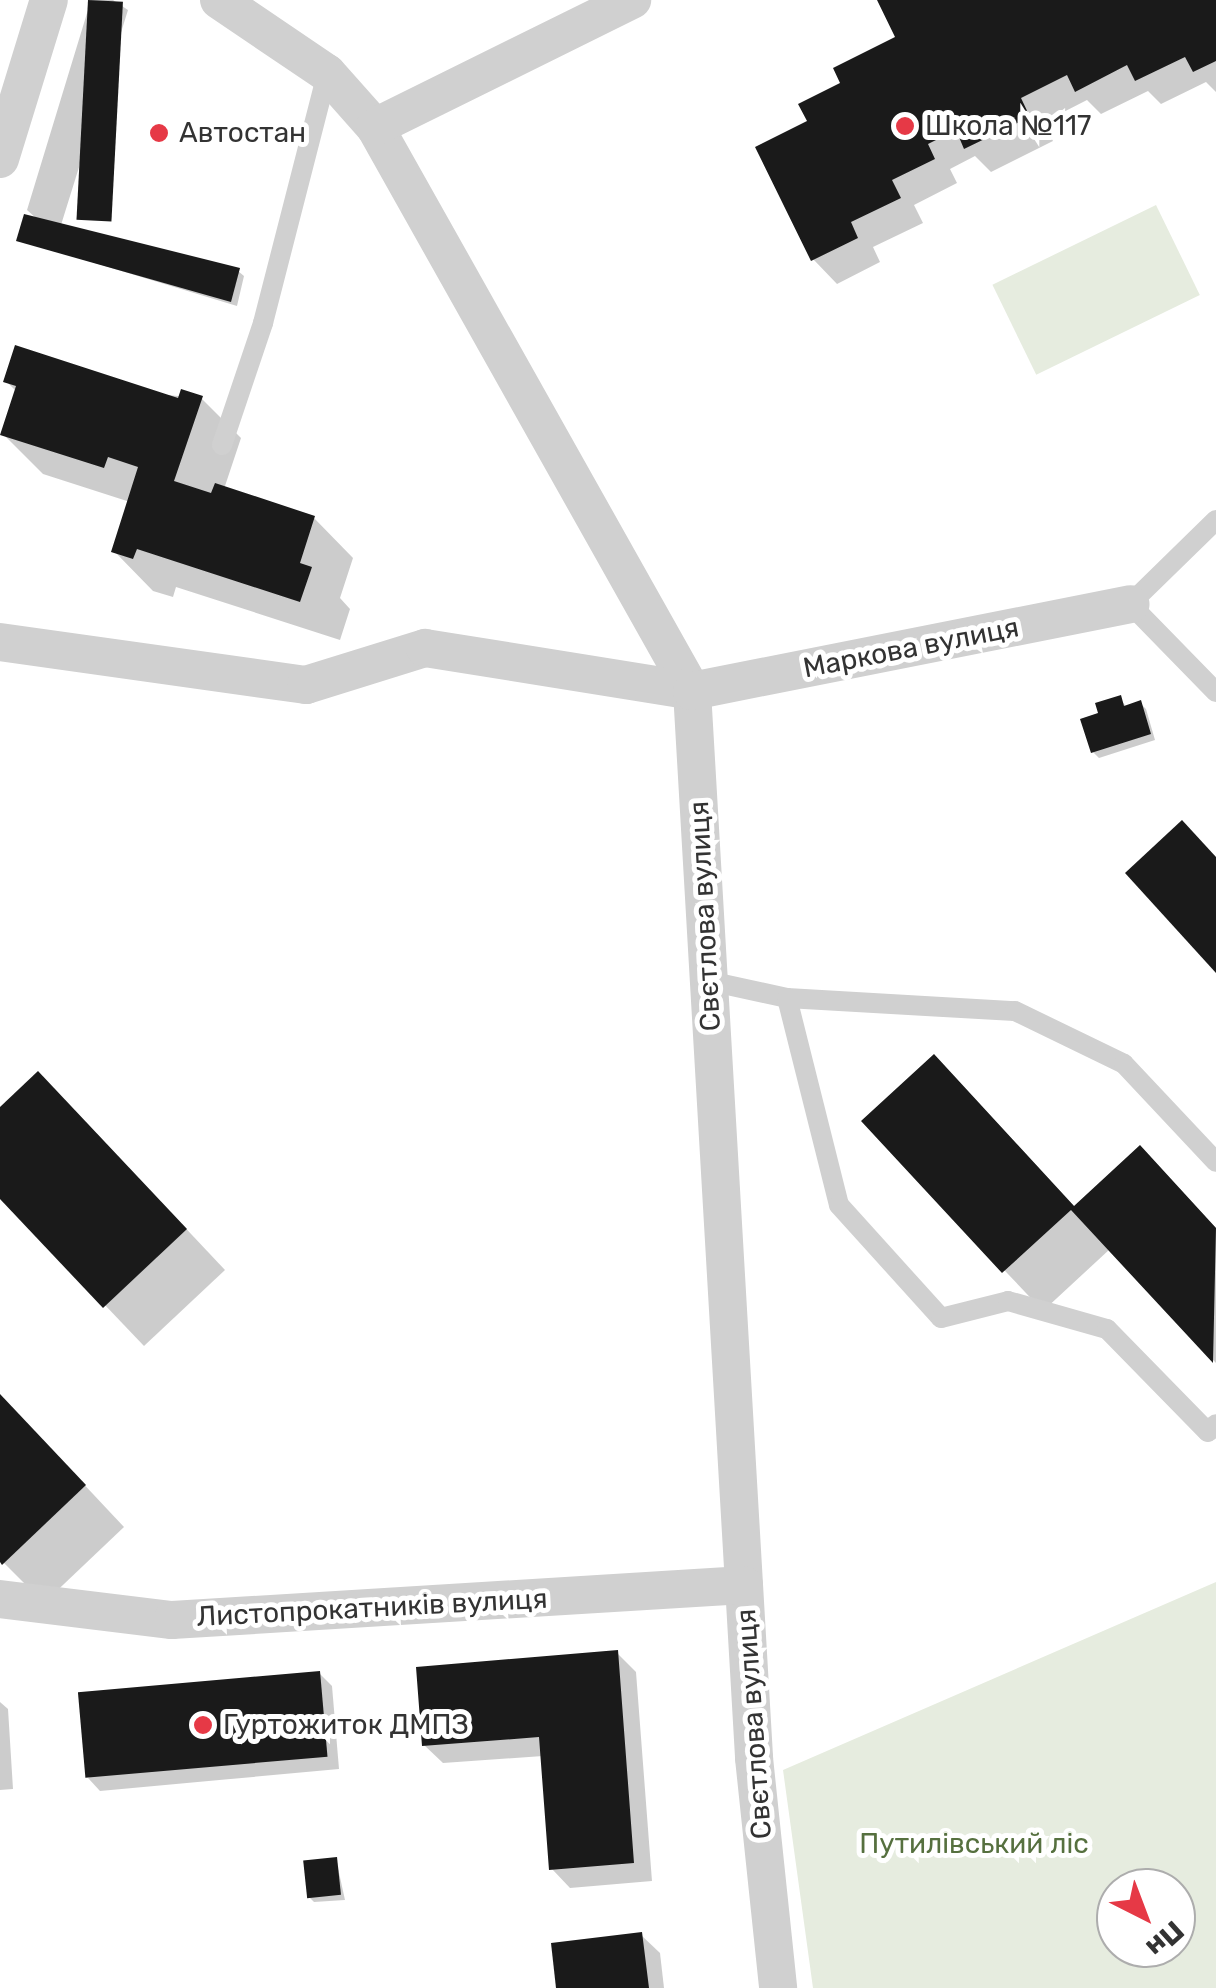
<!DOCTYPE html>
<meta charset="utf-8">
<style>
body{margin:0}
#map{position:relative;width:1216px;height:1988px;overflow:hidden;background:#fff;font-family:Rubik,sans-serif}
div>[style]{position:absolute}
.green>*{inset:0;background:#e6ecdf;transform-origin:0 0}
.shadow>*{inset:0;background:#0003}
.building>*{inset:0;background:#1a1a1a;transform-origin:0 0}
.lane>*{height:20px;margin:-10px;padding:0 10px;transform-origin:10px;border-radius:10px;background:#d0d0d0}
.street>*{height:38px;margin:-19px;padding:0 19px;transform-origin:19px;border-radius:19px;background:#d0d0d0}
.dots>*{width:28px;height:28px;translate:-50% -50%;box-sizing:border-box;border:5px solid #fff;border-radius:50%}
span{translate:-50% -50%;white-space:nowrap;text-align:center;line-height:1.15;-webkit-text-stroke:10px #fff;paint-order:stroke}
.poi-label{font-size:28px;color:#333}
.left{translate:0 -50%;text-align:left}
.street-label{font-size:28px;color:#333}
.park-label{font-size:28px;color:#56703f}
.north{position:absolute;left:1096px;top:1868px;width:100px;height:100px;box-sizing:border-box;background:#fff;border:2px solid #adadad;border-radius:50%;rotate:138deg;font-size:28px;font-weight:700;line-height:40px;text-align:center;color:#333}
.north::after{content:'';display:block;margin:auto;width:35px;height:45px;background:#e63946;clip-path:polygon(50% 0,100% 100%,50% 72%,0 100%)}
</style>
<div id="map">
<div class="green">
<div style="left:1156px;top:205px;width:100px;height:182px;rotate:64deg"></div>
<div style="clip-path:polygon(evenodd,1216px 1582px,1216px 1988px,813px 1988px,783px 1770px,1216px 1582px,1176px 1888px,1176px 1948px,1116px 1948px,1116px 1888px,1176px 1888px)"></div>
</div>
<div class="shadow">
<div style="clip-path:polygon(91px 0,113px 0,128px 10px,61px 225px,238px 271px,244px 276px,237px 306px,19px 240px,37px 219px,27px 210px)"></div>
<div style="clip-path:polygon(880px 0,1216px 0,1216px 92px,1206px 82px,1161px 104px,1148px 91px,1101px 114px,1087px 100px,1044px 122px,1053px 141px,991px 172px,975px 156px,950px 169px,957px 183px,914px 205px,923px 223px,873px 247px,880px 262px,837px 284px,813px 259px,810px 122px,899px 38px)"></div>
<div style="clip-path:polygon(6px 381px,201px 398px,241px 438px,224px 489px,314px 518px,353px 558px,340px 598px,350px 609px,340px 640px,176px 587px,173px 597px,153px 591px,114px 551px,130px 502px,43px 474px,3px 434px,17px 392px)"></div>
<div style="clip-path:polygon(1120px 698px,1127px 708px,1140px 703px,1146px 709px,1155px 740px,1099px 758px,1093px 752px,1101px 715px)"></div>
<div style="clip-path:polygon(973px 1097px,1076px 1208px,1179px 1188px,1216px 1228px,1216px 1363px,1110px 1249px,1043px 1311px,864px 1122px)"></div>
<div style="clip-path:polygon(0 1111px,78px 1114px,225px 1270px,144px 1346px,0 1195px)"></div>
<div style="clip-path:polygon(0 1395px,124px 1527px,44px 1603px,0 1559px)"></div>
<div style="clip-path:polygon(617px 1653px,636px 1672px,652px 1881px,570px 1888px,552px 1869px,543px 1756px,443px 1763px,424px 1745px)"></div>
<div style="clip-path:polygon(319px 1673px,332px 1686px,339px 1769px,100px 1791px,88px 1778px)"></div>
<div style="clip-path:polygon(0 1702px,8px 1709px,13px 1789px,0 1790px)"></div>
<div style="clip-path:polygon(336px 1859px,345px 1900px,314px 1902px,309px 1897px)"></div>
<div style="clip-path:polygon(641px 1935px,660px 1953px,664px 1988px,559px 1988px)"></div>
</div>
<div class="building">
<div style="left:88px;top:0;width:35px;height:220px;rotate:3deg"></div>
<div style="clip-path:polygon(877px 0,1216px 0,1216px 61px,1193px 72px,1185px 57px,1135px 81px,1127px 65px,1075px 92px,1067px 75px,1021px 98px,1030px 117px,964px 149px,956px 130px,928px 144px,935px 159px,892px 180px,901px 198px,851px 222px,858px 238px,811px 261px,755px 147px,807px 121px,798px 104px,840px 83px,833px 68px,895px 37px)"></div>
<div style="clip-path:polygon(24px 214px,240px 268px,231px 302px,16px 241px)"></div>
<div style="clip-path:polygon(15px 345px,178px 398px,181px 389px,203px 396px,174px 481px,211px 493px,215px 483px,315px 516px,300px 563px,312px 567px,300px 602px,137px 549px,133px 559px,111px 552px,138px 467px,108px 457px,104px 468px,0 435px,16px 386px,3px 382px)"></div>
<div style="clip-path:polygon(1121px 695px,1124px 706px,1141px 700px,1151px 734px,1091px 753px,1080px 719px,1098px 713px,1095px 703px)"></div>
<div style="clip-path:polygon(1182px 820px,1216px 857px,1216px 973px,1125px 873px)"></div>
<div style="clip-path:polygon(934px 1054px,1074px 1206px,1140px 1145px,1216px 1228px,1213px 1363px,1071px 1210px,1002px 1273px,861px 1121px)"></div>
<div style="clip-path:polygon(38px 1071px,187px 1229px,103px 1308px,0 1199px,0 1107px)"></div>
<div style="clip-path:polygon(0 1394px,86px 1485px,2px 1565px,0 1562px)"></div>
<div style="clip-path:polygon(618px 1650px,634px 1863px,549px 1870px,539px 1737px,422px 1746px,416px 1667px)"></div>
<div style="left:320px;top:1671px;width:86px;height:243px;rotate:85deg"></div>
<div style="left:337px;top:1857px;width:38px;height:34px;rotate:84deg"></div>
<div style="clip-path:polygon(642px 1932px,649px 1988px,556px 1988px,551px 1943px)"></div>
</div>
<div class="lane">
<div style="left:222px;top:445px;width:129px;rotate:-71.4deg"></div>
<div style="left:263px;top:323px;width:258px;rotate:-75.6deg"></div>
<div style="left:1216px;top:520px;width:120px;rotate:135.7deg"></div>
<div style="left:1130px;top:604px;width:123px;rotate:45.7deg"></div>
<div style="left:709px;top:981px;width:80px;rotate:12.3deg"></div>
<div style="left:787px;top:998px;width:228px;rotate:3.3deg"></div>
<div style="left:1015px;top:1011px;width:121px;rotate:25.9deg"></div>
<div style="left:1124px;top:1064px;width:134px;rotate:46.8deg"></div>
<div style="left:787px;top:998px;width:213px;rotate:75.9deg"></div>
<div style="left:839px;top:1205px;width:152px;rotate:47.9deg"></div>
<div style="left:941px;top:1318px;width:69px;rotate:-14.2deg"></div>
<div style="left:1008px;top:1301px;width:103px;rotate:15.8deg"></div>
<div style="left:1107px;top:1329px;width:144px;rotate:45.6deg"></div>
<div style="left:1208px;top:1432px;width:11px;rotate:-45deg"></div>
</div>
<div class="street">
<div style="left:219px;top:0;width:130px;rotate:34.1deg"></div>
<div style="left:327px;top:73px;width:72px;rotate:48.4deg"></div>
<div style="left:375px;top:127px;width:647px;rotate:60.66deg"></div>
<div style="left:692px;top:691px;width:1069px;rotate:86.67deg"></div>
<div style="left:754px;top:1758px;width:231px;rotate:84deg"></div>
<div style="left:375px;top:127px;width:287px;rotate:-26.3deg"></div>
<div style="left:0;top:159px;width:166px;rotate:-72.9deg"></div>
<div style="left:0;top:642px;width:309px;rotate:8deg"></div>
<div style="left:306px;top:685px;width:125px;rotate:-17.3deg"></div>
<div style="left:425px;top:648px;width:270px;rotate:9.1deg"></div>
<div style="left:692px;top:691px;width:447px;rotate:-11.2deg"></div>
<div style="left:0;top:1599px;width:173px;rotate:7deg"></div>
<div style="left:172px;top:1620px;width:573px;rotate:-3.5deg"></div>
</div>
<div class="dots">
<div style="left:905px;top:126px;background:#e63946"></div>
<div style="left:159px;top:133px;background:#e63946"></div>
<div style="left:203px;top:1725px;background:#e63946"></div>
</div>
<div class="poi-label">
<span class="left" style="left:925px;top:126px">Школа №117</span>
<span class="left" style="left:179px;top:133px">Автостан</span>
<span class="left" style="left:223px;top:1725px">Гуртожиток ДМПЗ</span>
</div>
<div class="street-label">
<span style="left:911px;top:648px;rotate:-11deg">Маркова вулиця</span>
<span style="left:705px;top:916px;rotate:-93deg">Свєтлова вулиця</span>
<span style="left:372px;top:1608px;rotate:-3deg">Листопрокатників вулиця</span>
<span style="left:754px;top:1724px;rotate:-94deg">Свєтлова вулиця</span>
</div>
<div class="park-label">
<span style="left:974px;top:1844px">Путилівський ліс</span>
</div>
<div class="north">Пн</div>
</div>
